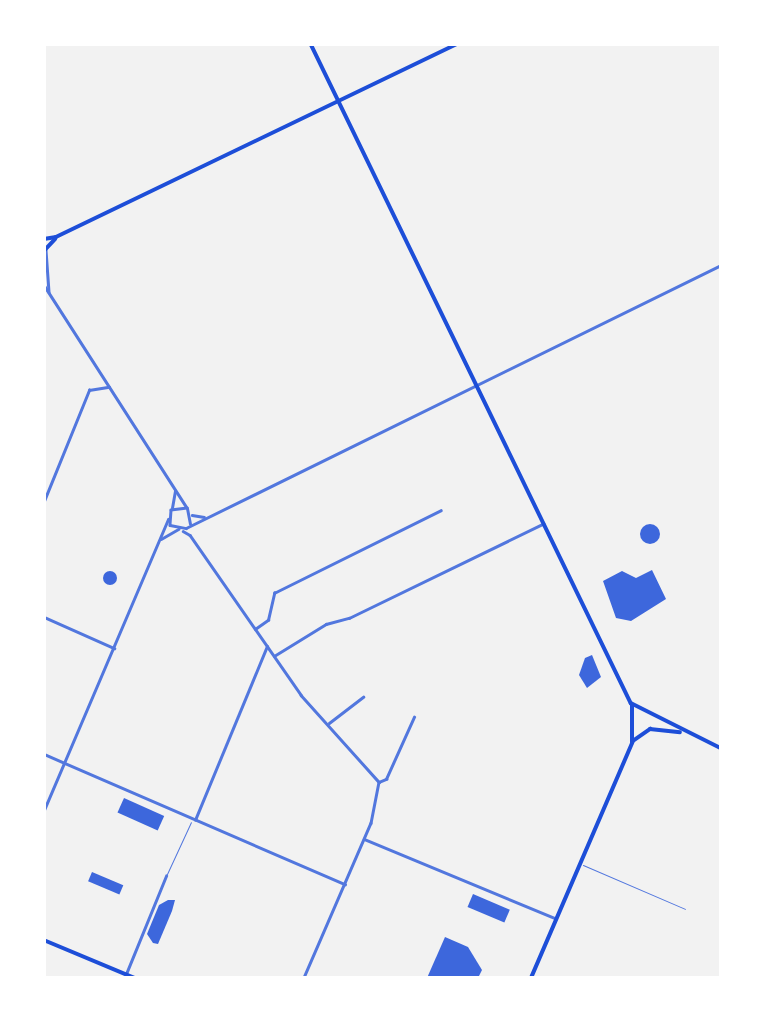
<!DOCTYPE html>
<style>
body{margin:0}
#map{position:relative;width:765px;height:1022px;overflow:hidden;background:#f2f2f2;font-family:"Golos Text",sans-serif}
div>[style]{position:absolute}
.building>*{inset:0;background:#3d67dc;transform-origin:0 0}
.round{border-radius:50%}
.service>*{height:1px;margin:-0.5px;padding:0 0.5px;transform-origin:0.5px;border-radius:0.5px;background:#5277de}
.minor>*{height:2.5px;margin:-1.25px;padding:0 1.25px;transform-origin:1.25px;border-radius:1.25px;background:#5277de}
.tertiary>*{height:2.5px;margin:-1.25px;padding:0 1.25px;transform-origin:1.25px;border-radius:1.25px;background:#5277de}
.secondary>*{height:3.5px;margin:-1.75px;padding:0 1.75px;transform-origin:1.75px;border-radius:1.75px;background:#1d4ed8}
.primary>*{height:3.5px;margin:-1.75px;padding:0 1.75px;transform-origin:1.75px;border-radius:1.75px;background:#1d4ed8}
span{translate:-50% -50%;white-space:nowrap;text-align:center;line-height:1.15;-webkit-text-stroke:5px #fff;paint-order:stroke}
.frame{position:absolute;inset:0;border:46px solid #fff;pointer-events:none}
</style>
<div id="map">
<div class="building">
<div class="round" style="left:640px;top:524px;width:20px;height:20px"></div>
<div style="clip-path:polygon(652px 570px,666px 599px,631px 621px,616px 618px,603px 581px,622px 571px,636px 578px)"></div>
<div class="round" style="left:103px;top:571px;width:14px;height:14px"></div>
<div style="clip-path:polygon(592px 655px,601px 677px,587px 688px,579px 675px,585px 658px)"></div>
<div style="left:124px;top:798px;width:44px;height:16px;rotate:24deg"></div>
<div style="left:92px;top:872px;width:34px;height:10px;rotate:23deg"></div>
<div style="left:473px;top:894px;width:40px;height:14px;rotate:23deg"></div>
<div style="clip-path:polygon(168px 900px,175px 900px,172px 911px,158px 944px,153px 943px,147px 934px,159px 905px)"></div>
<div style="clip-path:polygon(445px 937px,468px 947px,482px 970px,478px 978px,427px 978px)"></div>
</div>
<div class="service">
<div style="left:583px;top:865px;width:111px;rotate:23.3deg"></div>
<div style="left:167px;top:874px;width:57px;rotate:-65.2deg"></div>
</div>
<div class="minor">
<div style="left:44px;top:501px;width:120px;rotate:-67.9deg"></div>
<div style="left:89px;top:390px;width:20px;rotate:-9deg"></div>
<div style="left:161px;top:539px;width:20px;rotate:-30deg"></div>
<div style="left:44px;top:617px;width:77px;rotate:23.9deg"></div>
<div style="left:255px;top:629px;width:16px;rotate:-35deg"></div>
<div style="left:268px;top:620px;width:28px;rotate:-77deg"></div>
<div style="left:274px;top:593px;width:186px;rotate:-26.4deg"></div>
<div style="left:274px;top:656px;width:61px;rotate:-31.6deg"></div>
<div style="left:326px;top:624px;width:24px;rotate:-15deg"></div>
<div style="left:349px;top:618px;width:216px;rotate:-25.9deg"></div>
<div style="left:329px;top:723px;width:43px;rotate:-37.4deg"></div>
<div style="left:44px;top:754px;width:328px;rotate:23.4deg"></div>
<div style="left:379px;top:782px;width:8px;rotate:-23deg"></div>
<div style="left:386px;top:779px;width:68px;rotate:-65.7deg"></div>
<div style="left:44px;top:810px;width:316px;rotate:-66.9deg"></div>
<div style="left:195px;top:820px;width:188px;rotate:-67.5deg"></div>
<div style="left:364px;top:839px;width:207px;rotate:22.5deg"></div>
<div style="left:126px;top:974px;width:106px;rotate:-67.8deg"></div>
</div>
<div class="tertiary">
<div style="left:46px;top:250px;width:42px;rotate:85.9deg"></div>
<div style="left:44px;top:285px;width:263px;rotate:57.3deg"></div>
<div style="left:172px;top:508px;width:17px;rotate:-80deg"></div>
<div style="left:192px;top:515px;width:12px;rotate:9deg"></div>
<div style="left:190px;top:524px;width:16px;rotate:-101deg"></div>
<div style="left:187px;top:508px;width:16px;rotate:173deg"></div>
<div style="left:171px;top:510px;width:15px;rotate:94deg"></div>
<div style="left:170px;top:525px;width:16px;rotate:11deg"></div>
<div style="left:186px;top:528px;width:596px;rotate:-26.18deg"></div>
<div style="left:183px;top:531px;width:8px;rotate:30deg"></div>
<div style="left:190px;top:535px;width:195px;rotate:55.2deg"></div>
<div style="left:301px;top:695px;width:117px;rotate:48.1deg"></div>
<div style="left:379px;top:782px;width:42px;rotate:101deg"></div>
<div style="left:371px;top:823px;width:169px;rotate:113.4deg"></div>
</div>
<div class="secondary">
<div style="left:311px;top:44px;width:733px;rotate:64.1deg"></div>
<div style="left:631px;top:703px;width:101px;rotate:26.6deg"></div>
<div style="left:633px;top:741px;width:21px;rotate:-35deg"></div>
<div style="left:650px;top:729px;width:30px;rotate:6deg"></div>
<div style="left:44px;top:940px;width:99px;rotate:22.7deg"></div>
<div style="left:531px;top:978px;width:256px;rotate:-66.7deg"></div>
<div style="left:632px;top:743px;width:38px;rotate:-90deg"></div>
</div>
<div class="primary">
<div style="left:44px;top:239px;width:12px;rotate:-9deg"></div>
<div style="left:56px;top:237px;width:445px;rotate:-25.7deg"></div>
<div style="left:44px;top:251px;width:16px;rotate:-47deg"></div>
</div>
<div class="frame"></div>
</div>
